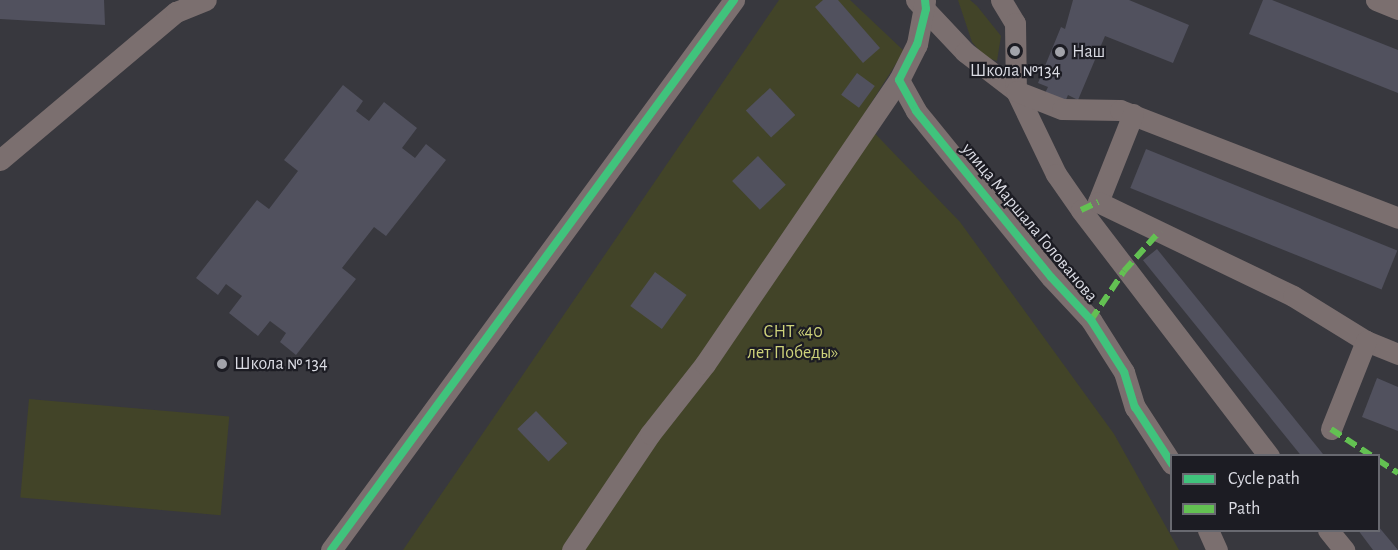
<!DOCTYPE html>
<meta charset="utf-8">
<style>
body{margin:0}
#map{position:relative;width:1398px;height:550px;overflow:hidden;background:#38383e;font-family:"Alegreya Sans",sans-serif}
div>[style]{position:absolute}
.green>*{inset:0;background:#424428;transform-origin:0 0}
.building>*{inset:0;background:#51515e;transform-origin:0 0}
.minor>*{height:21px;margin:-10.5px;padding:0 10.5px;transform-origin:10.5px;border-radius:10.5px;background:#7b6f6f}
.quiet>*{height:6px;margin-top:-3px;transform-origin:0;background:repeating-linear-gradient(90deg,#63c152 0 12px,transparent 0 18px)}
.cycleway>*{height:8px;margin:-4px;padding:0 4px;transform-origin:4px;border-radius:4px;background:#40c37c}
.dots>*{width:16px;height:16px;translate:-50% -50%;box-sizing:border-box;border:3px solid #1c1c23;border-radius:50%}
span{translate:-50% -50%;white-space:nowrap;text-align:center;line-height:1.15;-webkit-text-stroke:4.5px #1c1c23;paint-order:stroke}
.poi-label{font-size:18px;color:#dbdce4}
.left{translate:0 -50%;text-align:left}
.street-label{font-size:18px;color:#dbdce4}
.park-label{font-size:18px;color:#ced27a}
.legend{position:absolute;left:1170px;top:454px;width:210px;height:78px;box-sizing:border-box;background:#1c1c23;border:2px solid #686970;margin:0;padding:8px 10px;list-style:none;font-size:18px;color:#dbdce4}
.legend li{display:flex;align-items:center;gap:12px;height:30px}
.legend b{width:30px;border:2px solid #686970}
</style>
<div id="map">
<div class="green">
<div style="clip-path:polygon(779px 0,850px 0,904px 51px,861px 119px,960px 222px,1114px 434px,1179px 550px,403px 550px)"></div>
<div style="clip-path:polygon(958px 0,970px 0,977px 6px,1001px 36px,997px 61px,985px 57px,972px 42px)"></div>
<div style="left:29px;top:399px;width:201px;height:99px;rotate:5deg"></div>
</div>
<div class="building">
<div style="clip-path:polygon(0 0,104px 0,105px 25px,0 19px)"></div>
<div style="clip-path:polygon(823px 0,838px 0,880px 48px,863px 63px,815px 7px)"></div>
<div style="clip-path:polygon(1073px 0,1129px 0,1189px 25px,1173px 63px,1105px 36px,1078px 100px,1068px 95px,1065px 102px,1045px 93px,1048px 87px,1038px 83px,1061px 27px,1065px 29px)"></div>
<div style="clip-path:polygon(1263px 0,1272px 0,1398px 50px,1398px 93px,1249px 34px)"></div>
<div style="left:857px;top:73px;width:22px;height:27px;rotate:36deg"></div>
<div style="clip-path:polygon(343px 85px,363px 101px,356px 111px,369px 121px,384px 102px,417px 128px,402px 148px,415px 158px,426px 144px,446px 160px,386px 236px,374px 227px,342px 268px,356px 279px,296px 355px,280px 342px,286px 333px,270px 321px,258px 336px,229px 313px,242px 296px,226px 284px,218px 295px,196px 278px,257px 200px,269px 209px,298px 171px,284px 160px)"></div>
<div style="left:770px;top:88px;width:37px;height:33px;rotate:47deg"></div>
<div style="left:1146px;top:149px;width:271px;height:42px;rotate:22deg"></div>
<div style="left:758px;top:156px;width:40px;height:36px;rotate:46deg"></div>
<div style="left:1157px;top:249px;width:265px;height:18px;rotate:51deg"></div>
<div style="left:655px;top:272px;width:39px;height:42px;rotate:36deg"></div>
<div style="clip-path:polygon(1377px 378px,1398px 387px,1398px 431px,1362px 417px)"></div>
<div style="left:536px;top:411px;width:45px;height:26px;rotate:46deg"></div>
<div style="clip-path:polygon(1378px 526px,1398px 550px,1373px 550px,1358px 530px,1378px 530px)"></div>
</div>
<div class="minor">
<div style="left:916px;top:0;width:71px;rotate:46.7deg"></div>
<div style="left:965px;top:52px;width:64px;rotate:37.4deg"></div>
<div style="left:1016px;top:91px;width:92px;rotate:64.3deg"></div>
<div style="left:1056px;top:174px;width:44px;rotate:55.2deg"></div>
<div style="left:1081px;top:210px;width:310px;rotate:52.6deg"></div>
<div style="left:1001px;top:0;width:27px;rotate:59deg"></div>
<div style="left:1015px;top:23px;width:68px;rotate:89.2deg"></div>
<div style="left:1016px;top:91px;width:49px;rotate:21.4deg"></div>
<div style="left:1062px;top:109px;width:58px;rotate:1deg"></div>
<div style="left:1120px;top:110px;width:298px;rotate:21.2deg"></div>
<div style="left:1376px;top:0;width:24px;rotate:22deg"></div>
<div style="left:925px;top:1px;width:44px;rotate:100.5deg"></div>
<div style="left:917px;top:44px;width:40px;rotate:116.6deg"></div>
<div style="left:899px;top:80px;width:35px;rotate:61deg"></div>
<div style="left:916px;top:111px;width:214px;rotate:50.9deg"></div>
<div style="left:1051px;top:277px;width:59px;rotate:47.1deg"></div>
<div style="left:1091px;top:320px;width:62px;rotate:57.6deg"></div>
<div style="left:1124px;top:372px;width:37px;rotate:73deg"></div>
<div style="left:1135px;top:407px;width:68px;rotate:57deg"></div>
<div style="left:1133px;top:114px;width:95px;rotate:111.7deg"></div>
<div style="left:1098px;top:202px;width:216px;rotate:25.7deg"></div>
<div style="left:1293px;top:296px;width:86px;rotate:31.7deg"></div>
<div style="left:1366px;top:341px;width:35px;rotate:22deg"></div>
<div style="left:0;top:160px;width:230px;rotate:-40.1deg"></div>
<div style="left:176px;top:12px;width:32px;rotate:-22deg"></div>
<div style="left:1331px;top:429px;width:95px;rotate:-68.3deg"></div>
<div style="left:1208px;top:530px;width:22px;rotate:66deg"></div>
<div style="left:1328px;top:530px;width:26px;rotate:51deg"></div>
<div style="left:331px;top:550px;width:682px;rotate:-53.77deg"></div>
<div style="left:572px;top:550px;width:140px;rotate:-56.1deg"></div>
<div style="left:650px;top:434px;width:89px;rotate:-51.8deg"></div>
<div style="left:705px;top:364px;width:344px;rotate:-55.7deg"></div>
</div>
<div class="quiet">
<div style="left:1081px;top:210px;width:19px;rotate:-25deg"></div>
<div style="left:1091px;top:320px;width:59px;rotate:-56deg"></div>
<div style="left:1124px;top:271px;width:54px;rotate:-48deg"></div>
<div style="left:1331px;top:429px;width:49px;rotate:33.4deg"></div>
<div style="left:1378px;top:460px;width:24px;rotate:33deg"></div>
</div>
<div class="cycleway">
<div style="left:925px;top:0;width:9px;rotate:84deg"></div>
<div style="left:926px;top:9px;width:36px;rotate:104deg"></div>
<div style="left:917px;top:44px;width:40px;rotate:116.6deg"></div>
<div style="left:899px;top:80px;width:35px;rotate:61deg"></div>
<div style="left:916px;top:111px;width:214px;rotate:50.9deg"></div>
<div style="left:1051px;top:277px;width:59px;rotate:47.1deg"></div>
<div style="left:1091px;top:320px;width:62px;rotate:57.6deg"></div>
<div style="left:1124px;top:372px;width:37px;rotate:73deg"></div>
<div style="left:1135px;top:407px;width:68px;rotate:57deg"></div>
<div style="left:331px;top:550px;width:682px;rotate:-53.77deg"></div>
</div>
<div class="dots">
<div style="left:1015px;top:51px;background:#a2a3aa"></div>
<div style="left:1060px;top:52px;background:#a2a3aa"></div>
<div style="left:222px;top:364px;background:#a2a3aa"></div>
</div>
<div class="poi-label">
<span class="left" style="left:1072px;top:52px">Наш</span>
<span style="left:1015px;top:71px">Школа №134</span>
<span class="left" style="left:234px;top:364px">Школа № 134</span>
</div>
<div class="street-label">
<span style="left:1029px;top:223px;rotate:50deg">улица Маршала Голованова</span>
</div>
<div class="park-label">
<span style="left:793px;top:343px">СНТ «40<br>лет Победы»</span>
</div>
<ul class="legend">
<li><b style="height:8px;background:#40c37c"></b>Cycle path</li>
<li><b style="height:8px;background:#63c152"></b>Path</li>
</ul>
</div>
